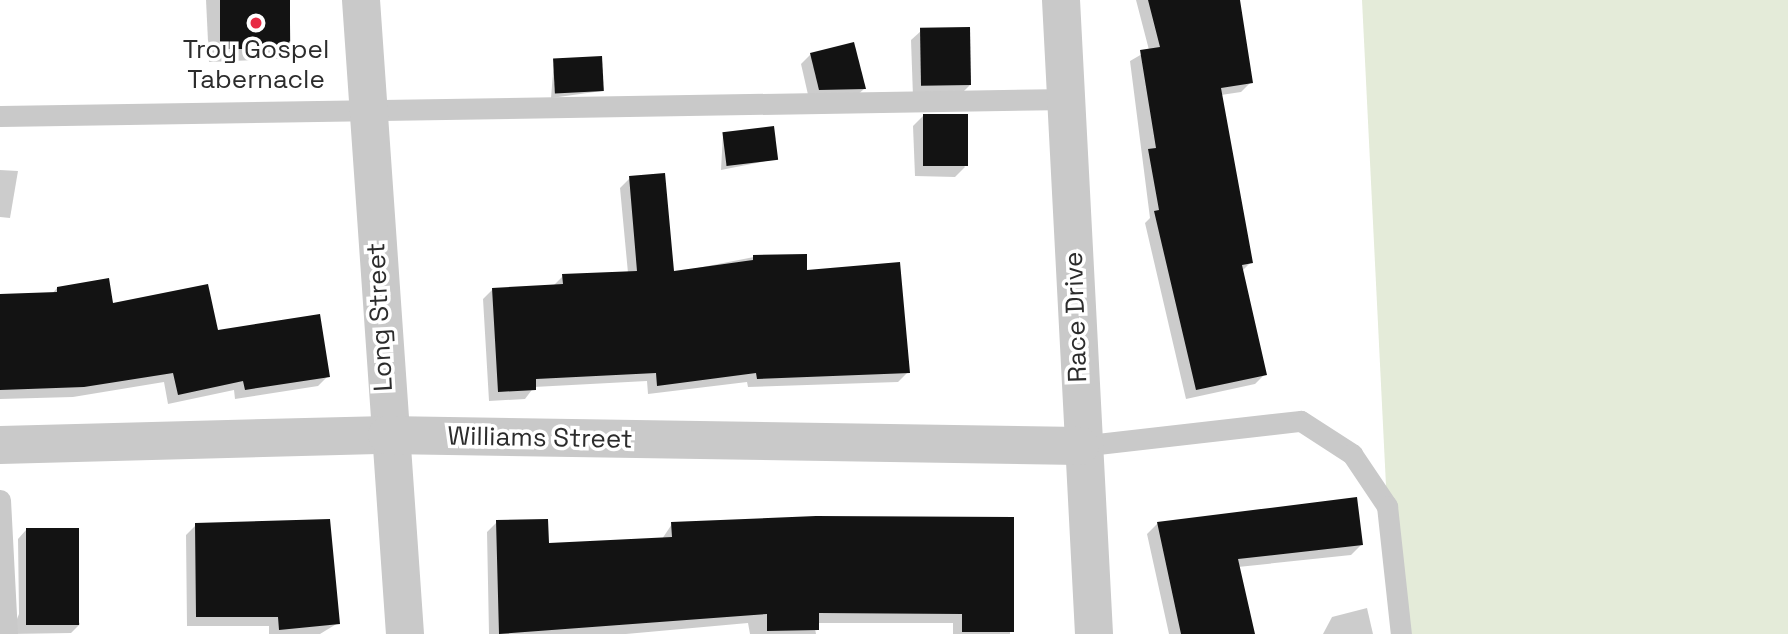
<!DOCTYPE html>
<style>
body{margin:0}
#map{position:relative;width:1788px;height:634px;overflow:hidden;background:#fff;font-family:"Space Grotesk",sans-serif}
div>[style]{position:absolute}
.green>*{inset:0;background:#e4ebd9}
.shadow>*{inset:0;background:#0003}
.building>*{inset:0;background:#131313;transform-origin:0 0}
.service>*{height:21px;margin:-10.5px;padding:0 10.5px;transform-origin:10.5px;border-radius:10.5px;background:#c9c9c9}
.minor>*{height:38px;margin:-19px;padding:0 19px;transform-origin:19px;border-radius:19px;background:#c9c9c9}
.dots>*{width:19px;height:19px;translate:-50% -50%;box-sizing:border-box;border:4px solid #fff;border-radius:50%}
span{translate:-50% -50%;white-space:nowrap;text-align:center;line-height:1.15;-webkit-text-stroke:7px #fff;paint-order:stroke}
.poi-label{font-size:26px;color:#2c2c2c}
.street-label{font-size:26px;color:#2c2c2c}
</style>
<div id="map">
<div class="green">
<div style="clip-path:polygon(1362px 0,1788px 0,1788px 634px,1401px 634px,1387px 506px)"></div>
</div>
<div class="shadow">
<div style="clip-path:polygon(206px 0,289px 0,291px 46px,277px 59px,209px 62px)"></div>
<div style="clip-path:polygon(1136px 0,1238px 0,1251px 82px,1241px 92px,1221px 95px,1251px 262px,1242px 271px,1265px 374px,1255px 384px,1186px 399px,1145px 223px,1150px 218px,1130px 61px,1149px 50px)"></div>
<div style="clip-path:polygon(921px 31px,970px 85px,960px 95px,913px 97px,911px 40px)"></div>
<div style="clip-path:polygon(811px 54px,864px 89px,854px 98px,809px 99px,801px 64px)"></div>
<div style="clip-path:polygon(554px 60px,602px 91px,551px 98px)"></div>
<div style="clip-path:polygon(923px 116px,965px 167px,955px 177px,915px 176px,913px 126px)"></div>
<div style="clip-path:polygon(723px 133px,776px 159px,721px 170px)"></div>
<div style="clip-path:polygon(0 170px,18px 171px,10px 218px,0 217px)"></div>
<div style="clip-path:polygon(630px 178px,672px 273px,754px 257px,805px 272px,908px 372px,898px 382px,748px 387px,747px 382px,648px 394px,647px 381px,534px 387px,525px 399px,489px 401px,483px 299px,493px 289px,553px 286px,563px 276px,628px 273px,620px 188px)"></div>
<div style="clip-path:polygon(57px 288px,216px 332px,328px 376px,318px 386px,235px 399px,234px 390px,168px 404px,164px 382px,73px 397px,0 399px,0 296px,52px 294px)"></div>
<div style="clip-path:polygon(1012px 519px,1010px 634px,953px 634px,953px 623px,814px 623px,816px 634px,750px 634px,748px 623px,626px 634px,489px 634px,487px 532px,497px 522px,547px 545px,662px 539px,672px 524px)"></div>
<div style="clip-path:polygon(1158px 523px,1362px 544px,1351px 555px,1238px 567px,1253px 634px,1169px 634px,1147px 534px)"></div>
<div style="clip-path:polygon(196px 525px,338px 623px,320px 634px,269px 634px,269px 626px,187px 626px,186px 535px)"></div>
<div style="clip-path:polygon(26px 530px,80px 624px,71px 633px,11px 634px,19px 614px,18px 539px)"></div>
<div style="clip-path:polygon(1367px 608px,1373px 634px,1323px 634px,1332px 617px)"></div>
</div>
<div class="building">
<div style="left:220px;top:0;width:70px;height:49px"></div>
<div style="clip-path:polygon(1148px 0,1240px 0,1253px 83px,1221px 88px,1253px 263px,1242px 265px,1267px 375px,1196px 390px,1154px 211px,1159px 210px,1148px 149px,1156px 148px,1140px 50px,1160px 47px)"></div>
<div style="left:970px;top:27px;width:58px;height:50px;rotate:89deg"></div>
<div style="clip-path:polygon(854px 42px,866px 89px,819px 90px,810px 53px)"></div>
<div style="left:602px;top:56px;width:35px;height:49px;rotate:87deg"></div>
<div style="left:923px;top:114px;width:45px;height:52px"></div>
<div style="left:774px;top:126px;width:34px;height:52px;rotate:83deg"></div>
<div style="clip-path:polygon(665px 173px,674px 271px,753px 260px,753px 255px,807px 254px,807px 270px,900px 262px,910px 373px,757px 379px,756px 373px,657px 386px,656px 373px,536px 379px,536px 390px,498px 392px,492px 288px,563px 284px,562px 274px,637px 271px,629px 176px)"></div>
<div style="clip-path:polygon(109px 278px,113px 303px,208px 284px,218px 330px,320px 314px,330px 377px,245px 390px,243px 381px,178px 395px,173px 373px,84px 387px,0 390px,0 294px,57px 292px,57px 287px)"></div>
<div style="clip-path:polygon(1357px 497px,1363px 545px,1238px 559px,1255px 634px,1181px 634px,1157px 522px)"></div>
<div style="clip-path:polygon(816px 516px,1014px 517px,1014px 632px,962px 632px,962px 614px,819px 613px,819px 630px,767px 631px,767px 614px,499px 634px,496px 520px,548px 519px,549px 543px,672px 537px,671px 522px)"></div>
<div style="clip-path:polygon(330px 519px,340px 624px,279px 630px,278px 617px,196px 617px,195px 523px)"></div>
<div style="left:26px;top:528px;width:53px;height:97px"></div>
</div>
<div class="service">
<div style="left:0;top:116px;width:1070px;rotate:-0.91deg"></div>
<div style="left:1080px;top:446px;width:222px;rotate:-6.5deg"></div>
<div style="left:1301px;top:421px;width:61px;rotate:32.9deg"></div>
<div style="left:1352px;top:454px;width:63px;rotate:56.1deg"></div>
<div style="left:1387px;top:506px;width:129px;rotate:83.8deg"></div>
<div style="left:0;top:500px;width:134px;rotate:87deg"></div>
</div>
<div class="minor">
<div style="left:361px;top:0;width:636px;rotate:86.03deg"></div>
<div style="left:1061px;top:0;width:635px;rotate:87.02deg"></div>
<div style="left:0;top:445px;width:387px;rotate:-1.5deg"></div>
<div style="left:387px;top:435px;width:693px;rotate:0.91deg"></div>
</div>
<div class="dots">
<div style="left:256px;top:23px;background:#e72b44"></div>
</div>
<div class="poi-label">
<span style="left:256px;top:65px">Troy Gospel<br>Tabernacle</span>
</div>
<div class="street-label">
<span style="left:380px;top:317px;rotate:-93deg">Long Street</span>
<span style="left:1076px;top:317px;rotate:-92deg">Race Drive</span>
<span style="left:540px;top:438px;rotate:1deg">Williams Street</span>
</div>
</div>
